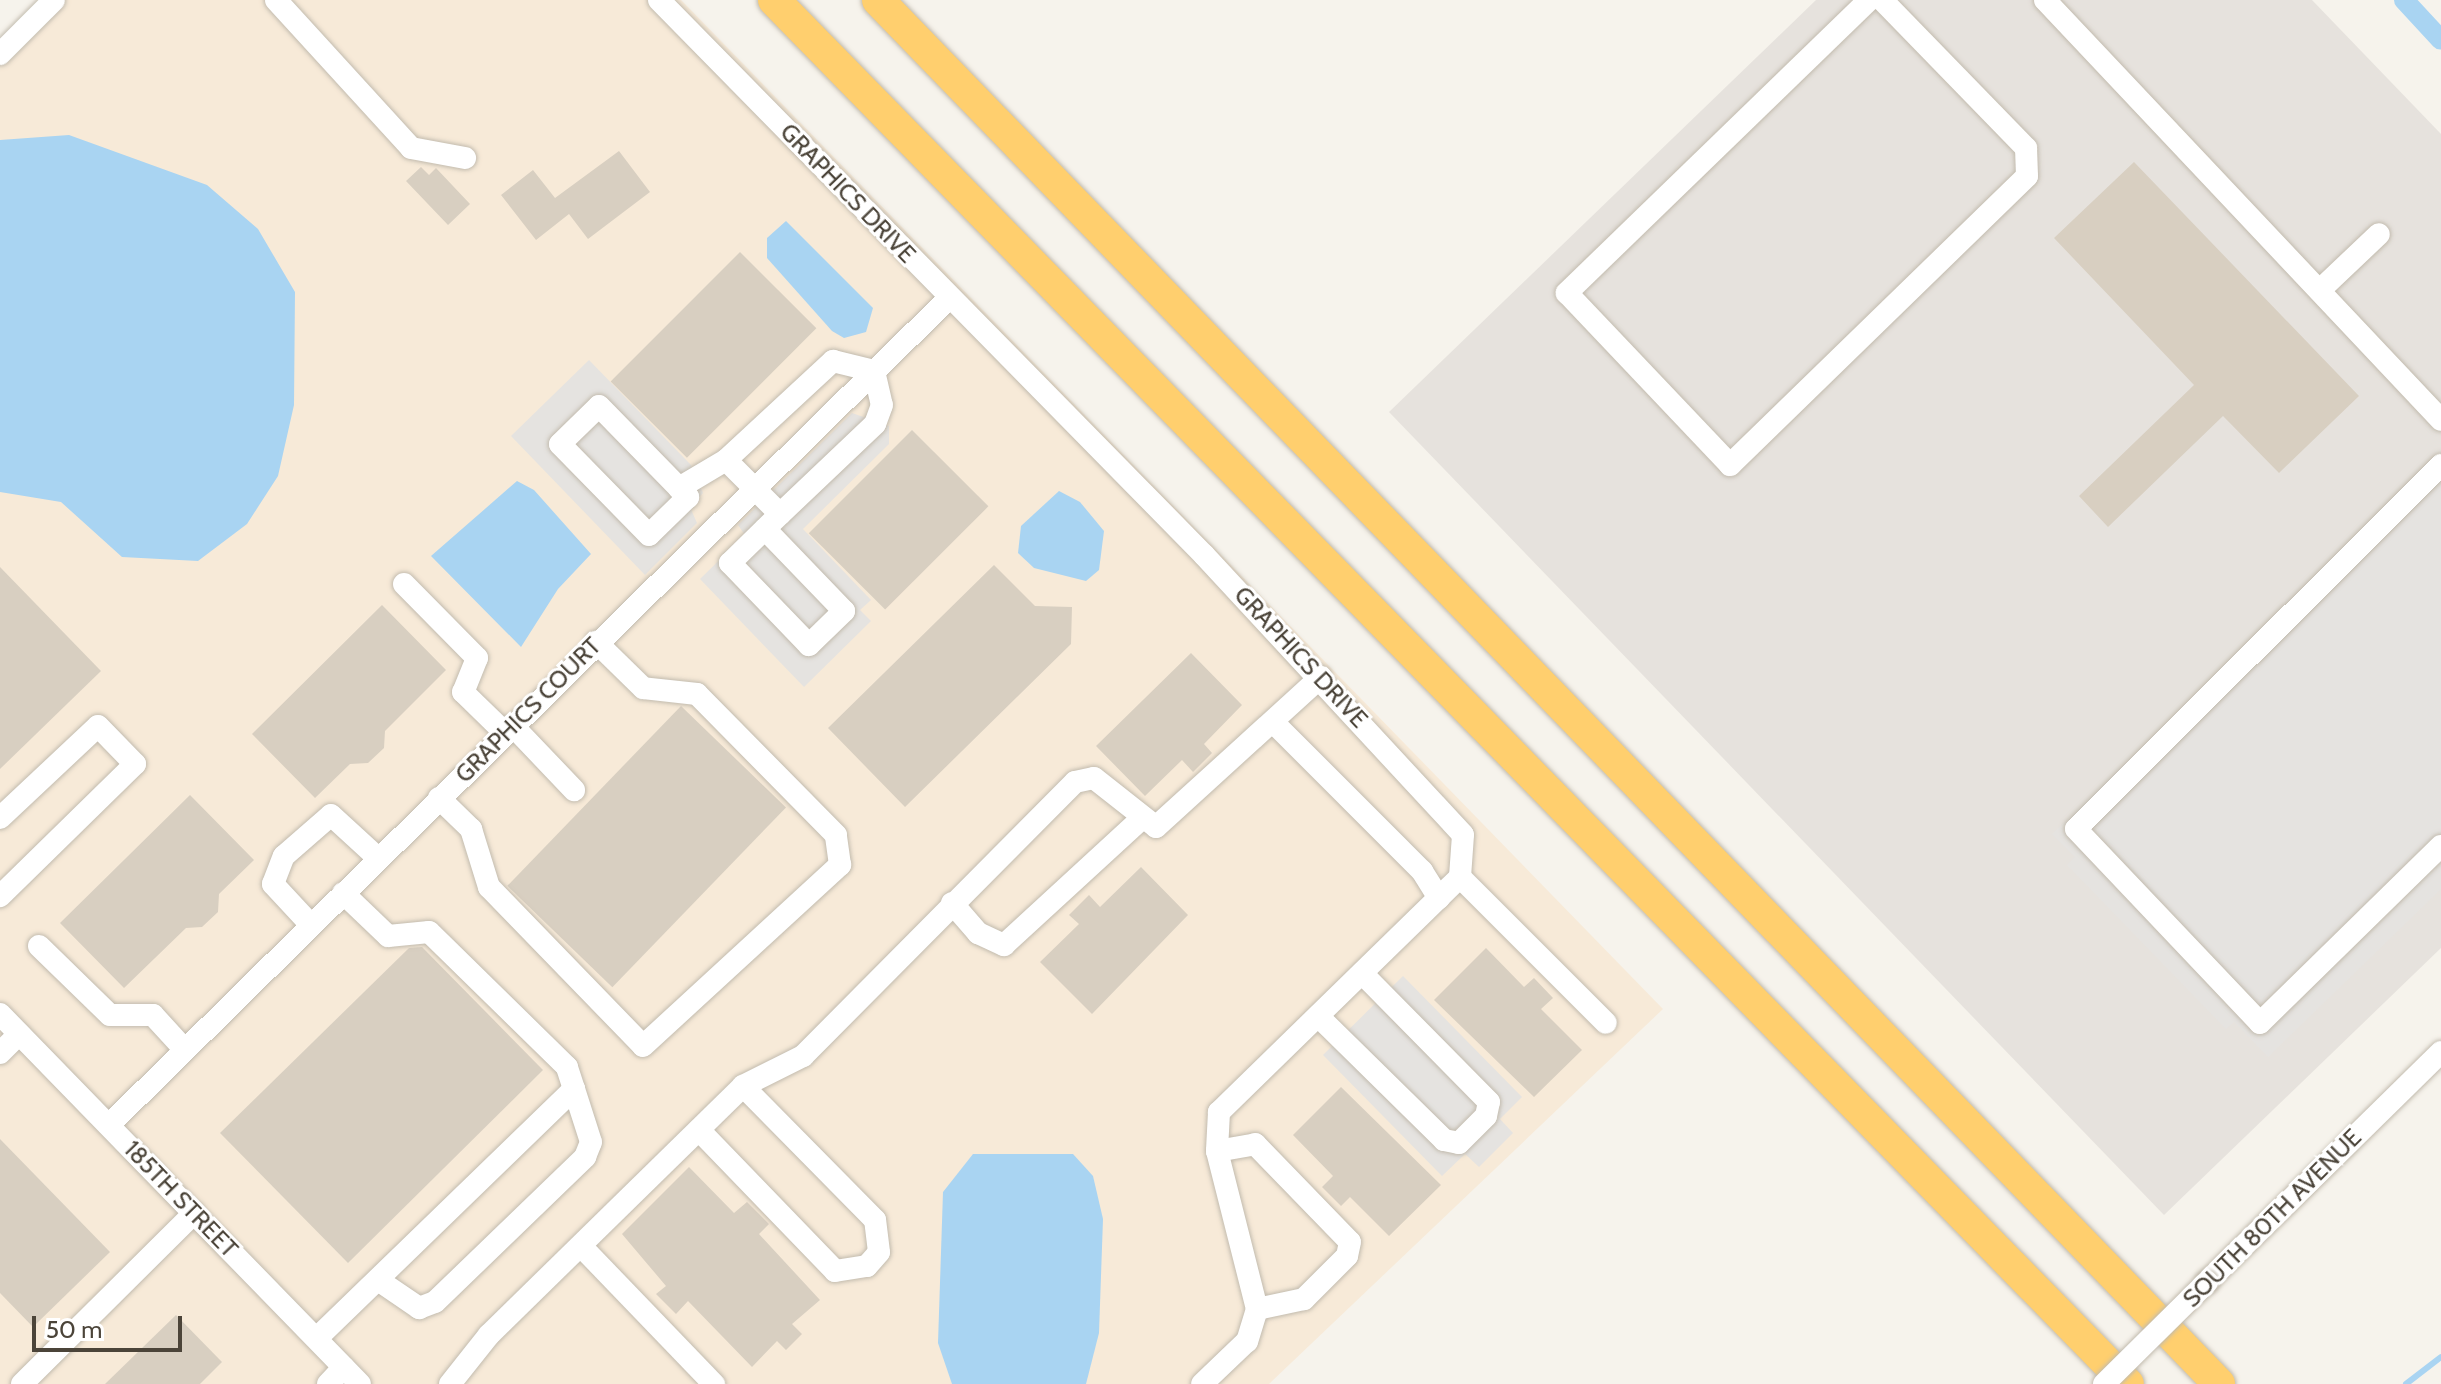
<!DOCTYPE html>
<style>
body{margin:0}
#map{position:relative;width:2441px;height:1384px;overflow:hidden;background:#f6f3ec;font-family:Cabin,sans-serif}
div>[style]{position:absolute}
.commercial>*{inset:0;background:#f7ead8}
.industrial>*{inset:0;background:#e6e2dd}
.parking>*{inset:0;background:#e5e3e0}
.water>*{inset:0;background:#a9d4f2}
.stream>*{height:6px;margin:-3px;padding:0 3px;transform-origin:3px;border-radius:3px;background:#a9d4f2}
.canal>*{height:20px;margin:-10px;padding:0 10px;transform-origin:10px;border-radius:10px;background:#a9d4f2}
.building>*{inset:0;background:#d8cfc1;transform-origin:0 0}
.roads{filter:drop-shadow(0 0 2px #c2bbae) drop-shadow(0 0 2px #c2bbae)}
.minor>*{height:22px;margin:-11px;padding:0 11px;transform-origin:11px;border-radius:11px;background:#fff}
.highway>*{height:32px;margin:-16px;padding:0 16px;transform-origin:16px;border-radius:16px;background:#ffcf6e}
.bridges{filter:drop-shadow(0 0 2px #c2bbae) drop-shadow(0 0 2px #c2bbae)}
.minor-bridge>*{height:22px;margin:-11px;padding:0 11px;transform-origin:11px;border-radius:11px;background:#fff}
span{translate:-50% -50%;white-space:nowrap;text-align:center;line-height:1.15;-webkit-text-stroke:6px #fff;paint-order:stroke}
.street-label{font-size:24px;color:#4b4439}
.scale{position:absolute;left:32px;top:1316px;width:150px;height:36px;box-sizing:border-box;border:4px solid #4b4439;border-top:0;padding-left:10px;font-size:24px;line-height:28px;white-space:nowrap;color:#4b4439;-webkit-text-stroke:6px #fff;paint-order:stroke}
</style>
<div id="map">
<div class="commercial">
<div style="clip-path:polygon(64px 0,681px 0,1663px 1009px,1269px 1384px,366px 1384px,0 1009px,0 63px)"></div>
<div style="clip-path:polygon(0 1028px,347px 1384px,0 1384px)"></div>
</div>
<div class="industrial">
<div style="clip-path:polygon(1816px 0,2312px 0,2441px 134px,2441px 948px,2164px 1215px,1389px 412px)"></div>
</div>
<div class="parking">
<div style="clip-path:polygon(589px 360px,691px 465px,703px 493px,690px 507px,697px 523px,645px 575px,511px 436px)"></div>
<div style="clip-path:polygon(852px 413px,889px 426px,889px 444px,803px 529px,871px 600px,860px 610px,871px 621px,804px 687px,700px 579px,745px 535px,738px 525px)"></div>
<div style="clip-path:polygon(2441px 458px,2441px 889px,2268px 1057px,2234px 1022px,2226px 1029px,2067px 865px,2075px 857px,2052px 834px)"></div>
<div style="clip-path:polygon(1403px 976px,1522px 1097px,1500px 1119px,1513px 1133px,1479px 1167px,1465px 1154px,1442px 1176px,1323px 1055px)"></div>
</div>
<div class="water">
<div style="clip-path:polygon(69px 135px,207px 185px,258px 229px,295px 292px,294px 405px,278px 476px,247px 524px,198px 561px,122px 557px,61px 502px,0 492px,0 140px)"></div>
<div style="clip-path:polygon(786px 221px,873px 308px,866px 332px,844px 338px,832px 331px,767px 258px,767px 238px)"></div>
<div style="clip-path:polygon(517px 481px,534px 490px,591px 554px,558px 589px,521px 647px,431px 556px)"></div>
<div style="clip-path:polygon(1059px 491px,1080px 502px,1104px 531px,1099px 570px,1086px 581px,1034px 568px,1018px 553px,1021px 526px)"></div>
<div style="clip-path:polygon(973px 1154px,1073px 1154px,1093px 1176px,1103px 1219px,1099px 1333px,1086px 1384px,952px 1384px,938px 1343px,943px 1192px)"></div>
</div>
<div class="stream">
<div style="left:2406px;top:1384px;width:44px;rotate:-37.6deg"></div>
</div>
<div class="canal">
<div style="left:2404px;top:0;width:54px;rotate:47.2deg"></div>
</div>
<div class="building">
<div style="clip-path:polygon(619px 151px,650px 192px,588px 239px,569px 214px,536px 240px,501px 195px,533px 170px,555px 198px)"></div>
<div style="clip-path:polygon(2134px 162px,2359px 396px,2279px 473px,2223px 416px,2108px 527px,2079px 496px,2194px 385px,2054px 238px)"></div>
<div style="clip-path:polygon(421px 167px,429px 175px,436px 168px,470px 204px,448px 225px,406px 181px)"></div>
<div style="left:740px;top:252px;width:108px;height:183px;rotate:45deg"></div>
<div style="left:912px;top:430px;width:108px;height:146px;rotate:45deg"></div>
<div style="clip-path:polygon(994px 565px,1035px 606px,1072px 607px,1071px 644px,905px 807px,828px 728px)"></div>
<div style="clip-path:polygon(0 567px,101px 671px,0 769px)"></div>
<div style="clip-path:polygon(382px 605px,446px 670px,385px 731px,384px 748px,368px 763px,350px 764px,315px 798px,252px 734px)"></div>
<div style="clip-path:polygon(1191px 653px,1242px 705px,1204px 744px,1212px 753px,1193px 772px,1182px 760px,1145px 796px,1096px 746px)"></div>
<div style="left:681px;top:706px;width:146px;height:250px;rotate:44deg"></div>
<div style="clip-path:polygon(190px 795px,254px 860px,219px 894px,218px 912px,202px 927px,186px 928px,124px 988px,60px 923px)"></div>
<div style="clip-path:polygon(1141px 867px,1188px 915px,1092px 1014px,1040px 962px,1079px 924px,1069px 915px,1089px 895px,1100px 907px)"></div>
<div style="clip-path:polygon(422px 947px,543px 1070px,348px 1263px,220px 1133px,409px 948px)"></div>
<div style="clip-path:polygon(1486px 948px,1524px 987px,1534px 978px,1553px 998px,1541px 1009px,1582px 1050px,1534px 1097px,1434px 1000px)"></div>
<div style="clip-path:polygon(1341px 1087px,1441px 1185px,1389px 1236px,1350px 1197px,1341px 1206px,1322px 1187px,1333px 1176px,1293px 1135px)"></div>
<div style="clip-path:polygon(0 1139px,110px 1252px,33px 1327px,0 1293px)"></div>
<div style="clip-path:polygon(689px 1167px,734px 1213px,747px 1202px,769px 1224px,759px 1234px,820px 1300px,792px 1324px,802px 1334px,786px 1350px,777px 1341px,752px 1367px,688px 1301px,676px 1314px,656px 1294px,666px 1286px,622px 1234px)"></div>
<div style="clip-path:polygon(176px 1315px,222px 1362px,200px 1384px,105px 1384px)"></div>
</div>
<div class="roads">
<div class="minor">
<div style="left:276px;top:0;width:200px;rotate:47.6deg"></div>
<div style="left:411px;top:148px;width:55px;rotate:10.5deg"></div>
<div style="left:659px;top:0;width:778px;rotate:45.52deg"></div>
<div style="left:1204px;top:555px;width:381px;rotate:47.2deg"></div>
<div style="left:1463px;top:835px;width:42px;rotate:94.1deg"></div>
<div style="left:1460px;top:877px;width:337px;rotate:135.7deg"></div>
<div style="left:1219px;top:1112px;width:39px;rotate:93deg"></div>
<div style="left:1217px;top:1151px;width:163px;rotate:75.8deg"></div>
<div style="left:1257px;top:1309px;width:34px;rotate:107deg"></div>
<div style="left:1247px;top:1341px;width:62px;rotate:136.3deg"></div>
<div style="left:1869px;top:0;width:421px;rotate:135.9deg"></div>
<div style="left:1567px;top:293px;width:237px;rotate:46.5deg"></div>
<div style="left:1730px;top:465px;width:414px;rotate:-44.2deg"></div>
<div style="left:2027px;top:176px;width:28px;rotate:-92deg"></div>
<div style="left:2026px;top:148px;width:206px;rotate:-134.2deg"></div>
<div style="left:2045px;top:0;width:577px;rotate:46.68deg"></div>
<div style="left:0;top:54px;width:76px;rotate:-45deg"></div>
<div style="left:2320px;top:290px;width:81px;rotate:-43.5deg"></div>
<div style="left:2441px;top:465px;width:515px;rotate:135.08deg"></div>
<div style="left:2076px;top:829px;width:267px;rotate:46.5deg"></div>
<div style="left:2260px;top:1023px;width:253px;rotate:-44.4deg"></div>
<div style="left:679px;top:488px;width:13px;rotate:45deg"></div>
<div style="left:688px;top:497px;width:54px;rotate:135.7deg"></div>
<div style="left:649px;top:535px;width:127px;rotate:-134.4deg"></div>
<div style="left:560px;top:444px;width:54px;rotate:-44.3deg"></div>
<div style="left:599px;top:406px;width:115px;rotate:45.7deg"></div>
<div style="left:679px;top:488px;width:55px;rotate:-30.8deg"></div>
<div style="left:726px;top:460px;width:146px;rotate:-42.8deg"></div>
<div style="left:833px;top:361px;width:42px;rotate:13.7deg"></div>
<div style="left:874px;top:371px;width:35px;rotate:77deg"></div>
<div style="left:882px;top:405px;width:20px;rotate:110deg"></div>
<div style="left:875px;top:424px;width:131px;rotate:136.5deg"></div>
<div style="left:780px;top:514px;width:76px;rotate:-135deg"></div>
<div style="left:765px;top:529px;width:114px;rotate:46.1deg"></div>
<div style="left:844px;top:611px;width:49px;rotate:135.8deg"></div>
<div style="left:809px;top:645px;width:114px;rotate:-133.9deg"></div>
<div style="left:730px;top:563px;width:70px;rotate:-44.4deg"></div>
<div style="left:404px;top:584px;width:104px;rotate:45.4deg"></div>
<div style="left:477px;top:658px;width:37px;rotate:112deg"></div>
<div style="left:463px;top:692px;width:59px;rotate:44.3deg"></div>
<div style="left:1273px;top:722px;width:211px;rotate:45deg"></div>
<div style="left:1422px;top:871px;width:32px;rotate:58deg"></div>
<div style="left:512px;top:725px;width:90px;rotate:46.4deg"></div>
<div style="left:439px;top:798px;width:45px;rotate:44.1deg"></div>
<div style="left:471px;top:829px;width:61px;rotate:72.8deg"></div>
<div style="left:489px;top:887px;width:221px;rotate:45.9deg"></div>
<div style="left:643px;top:1046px;width:268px;rotate:-42.6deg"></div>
<div style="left:840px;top:865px;width:30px;rotate:-98deg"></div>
<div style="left:836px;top:835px;width:198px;rotate:-134.6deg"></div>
<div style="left:697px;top:694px;width:54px;rotate:-173.7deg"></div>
<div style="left:643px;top:688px;width:66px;rotate:-135.6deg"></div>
<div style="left:0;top:818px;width:134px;rotate:-43.2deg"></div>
<div style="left:98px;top:726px;width:53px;rotate:45.8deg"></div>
<div style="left:135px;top:764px;width:189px;rotate:135.6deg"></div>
<div style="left:1460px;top:877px;width:206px;rotate:45deg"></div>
<div style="left:952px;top:903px;width:40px;rotate:49deg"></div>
<div style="left:978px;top:933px;width:29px;rotate:25deg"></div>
<div style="left:1004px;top:945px;width:185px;rotate:-42.6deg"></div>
<div style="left:311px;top:925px;width:56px;rotate:-132.8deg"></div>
<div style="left:273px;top:884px;width:30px;rotate:-69deg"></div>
<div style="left:284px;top:856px;width:62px;rotate:-41.1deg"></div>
<div style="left:331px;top:815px;width:64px;rotate:42.5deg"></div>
<div style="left:39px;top:946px;width:99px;rotate:44.2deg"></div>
<div style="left:110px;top:1015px;width:43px"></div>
<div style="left:153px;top:1015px;width:47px;rotate:47.6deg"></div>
<div style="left:0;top:1014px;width:516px;rotate:45.78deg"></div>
<div style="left:1318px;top:1016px;width:177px;rotate:44.5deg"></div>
<div style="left:1444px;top:1140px;width:15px;rotate:11deg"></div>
<div style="left:1459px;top:1143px;width:38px;rotate:-45deg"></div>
<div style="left:1486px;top:1116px;width:14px;rotate:-78deg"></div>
<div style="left:1489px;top:1102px;width:181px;rotate:-134.6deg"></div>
<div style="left:0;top:1053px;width:27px;rotate:-45deg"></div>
<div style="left:109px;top:1125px;width:1180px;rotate:-44.55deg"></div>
<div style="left:699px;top:1130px;width:196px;rotate:46deg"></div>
<div style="left:835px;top:1271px;width:32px;rotate:-9deg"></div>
<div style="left:867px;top:1266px;width:18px;rotate:-49deg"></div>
<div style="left:879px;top:1252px;width:32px;rotate:-97deg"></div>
<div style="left:875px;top:1220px;width:188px;rotate:-134.6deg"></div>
<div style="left:1217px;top:1151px;width:39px;rotate:-10deg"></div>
<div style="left:1255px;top:1144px;width:136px;rotate:45.9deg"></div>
<div style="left:1350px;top:1242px;width:14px;rotate:102deg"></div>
<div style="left:1347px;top:1256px;width:61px;rotate:135deg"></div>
<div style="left:1304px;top:1299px;width:48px;rotate:168deg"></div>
<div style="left:581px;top:1246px;width:192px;rotate:46.1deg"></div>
<div style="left:378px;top:1280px;width:50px;rotate:34.3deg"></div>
<div style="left:419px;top:1308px;width:17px;rotate:-21deg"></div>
<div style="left:435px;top:1302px;width:209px;rotate:-44deg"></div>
<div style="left:585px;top:1157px;width:16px;rotate:-68deg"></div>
<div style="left:591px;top:1142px;width:56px;rotate:-107.8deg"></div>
<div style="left:2207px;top:1282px;width:328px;rotate:-44.5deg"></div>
<div style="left:317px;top:1338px;width:358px;rotate:-44.1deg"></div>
<div style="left:574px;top:1089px;width:23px;rotate:-108deg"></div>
<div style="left:567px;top:1067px;width:193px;rotate:-135.6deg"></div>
<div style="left:429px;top:932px;width:41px;rotate:174.4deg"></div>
<div style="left:388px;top:936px;width:62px;rotate:-136.3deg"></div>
<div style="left:22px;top:1384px;width:243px;rotate:-44.8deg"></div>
<div style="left:328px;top:1384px;width:23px;rotate:-47deg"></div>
<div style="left:450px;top:1384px;width:63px;rotate:-51.5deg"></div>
<div style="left:489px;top:1335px;width:356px;rotate:-44.4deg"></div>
<div style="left:743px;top:1086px;width:67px;rotate:-26.6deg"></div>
<div style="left:803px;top:1056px;width:386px;rotate:-45.2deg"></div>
<div style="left:1075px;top:782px;width:19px;rotate:-12deg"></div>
<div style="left:1094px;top:778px;width:79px;rotate:38.3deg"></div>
<div style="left:1156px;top:827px;width:223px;rotate:-42.3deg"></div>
</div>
<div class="highway">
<div style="left:774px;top:0;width:1936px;rotate:45.63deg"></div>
<div style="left:878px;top:0;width:1927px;rotate:45.9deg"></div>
</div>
</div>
<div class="bridges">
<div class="minor-bridge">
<div style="left:2104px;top:1384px;width:145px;rotate:-44.7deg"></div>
</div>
</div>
<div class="street-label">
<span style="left:848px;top:193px;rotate:46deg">GRAPHICS DRIVE</span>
<span style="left:1301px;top:657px;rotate:47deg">GRAPHICS DRIVE</span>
<span style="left:528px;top:710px;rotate:-45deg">GRAPHICS COURT</span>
<span style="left:181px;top:1199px;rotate:46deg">185TH STREET</span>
<span style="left:2272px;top:1218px;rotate:-45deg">SOUTH 80TH AVENUE</span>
</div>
<div class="scale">50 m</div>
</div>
